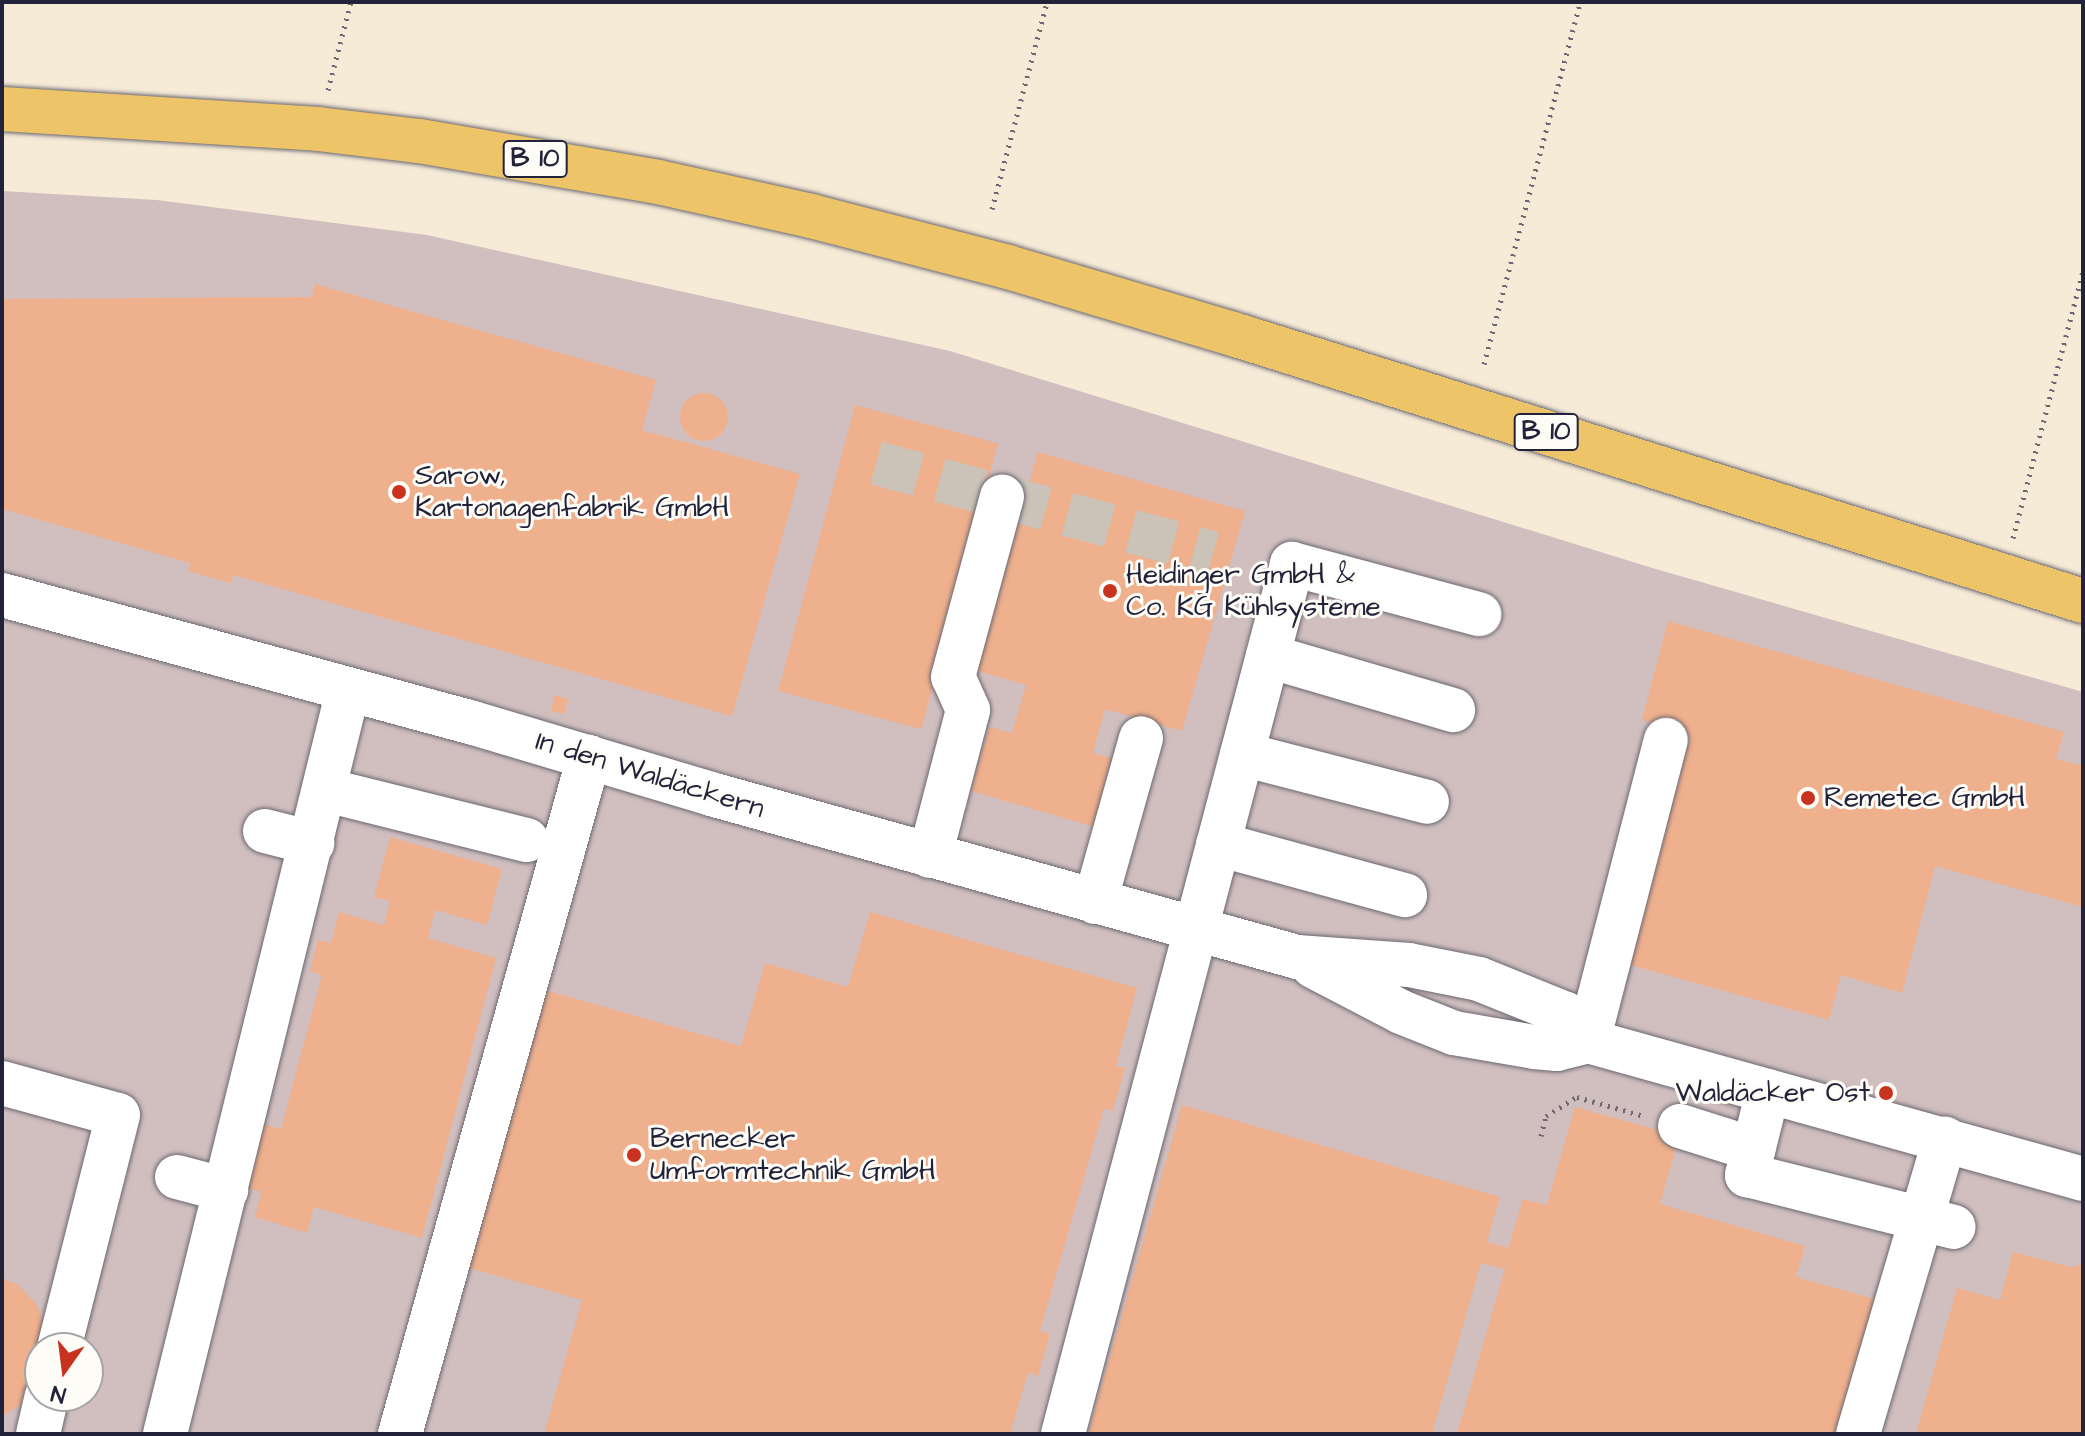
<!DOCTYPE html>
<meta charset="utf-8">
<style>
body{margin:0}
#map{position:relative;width:2085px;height:1436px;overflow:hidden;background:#f5ebd7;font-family:"Architects Daughter",sans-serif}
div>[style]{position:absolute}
.industrial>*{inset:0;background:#d1bfbf}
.building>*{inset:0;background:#efb08d;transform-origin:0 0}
.round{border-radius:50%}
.minor-tunnel>*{height:44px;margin-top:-22px;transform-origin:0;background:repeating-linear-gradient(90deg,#cbc3b8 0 44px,transparent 0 66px)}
.path>*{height:5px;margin-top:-2.5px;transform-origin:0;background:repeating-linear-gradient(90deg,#6c6872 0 2px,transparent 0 8px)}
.roads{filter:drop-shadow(0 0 2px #6c6872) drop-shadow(0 0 2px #6c6872)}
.minor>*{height:44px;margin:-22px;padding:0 22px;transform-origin:22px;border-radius:22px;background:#fff}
.major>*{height:44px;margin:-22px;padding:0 22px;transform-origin:22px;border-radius:22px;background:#eec469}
.dots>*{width:22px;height:22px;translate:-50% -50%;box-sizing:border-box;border:4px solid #fdfcf7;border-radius:50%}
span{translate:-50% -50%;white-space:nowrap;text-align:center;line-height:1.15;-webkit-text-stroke:6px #fdfcf7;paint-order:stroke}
.shield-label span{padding:2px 6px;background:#fdfcf7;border:2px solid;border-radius:6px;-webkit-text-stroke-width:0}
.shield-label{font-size:26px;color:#22223b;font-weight:700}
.poi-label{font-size:28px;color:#22223b}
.left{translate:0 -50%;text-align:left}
.right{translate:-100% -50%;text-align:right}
.street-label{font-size:28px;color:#22223b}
.frame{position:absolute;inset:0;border:4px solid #22223b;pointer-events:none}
.north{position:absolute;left:24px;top:1332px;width:80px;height:80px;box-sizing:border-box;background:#fdfcf7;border:2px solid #a5a5ac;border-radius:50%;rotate:194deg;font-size:22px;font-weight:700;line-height:32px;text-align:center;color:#22223b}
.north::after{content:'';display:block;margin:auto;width:28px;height:36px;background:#c8321e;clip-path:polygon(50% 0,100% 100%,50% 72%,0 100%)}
</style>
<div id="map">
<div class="industrial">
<div style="clip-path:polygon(evenodd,2px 191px,157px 200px,427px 235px,950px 351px,1649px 567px,2083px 692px,2083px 1434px,2px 1434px,2px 191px,40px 1348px,88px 1348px,88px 1396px,40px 1396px,40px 1348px)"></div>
</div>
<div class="building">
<div style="clip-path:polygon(315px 284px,656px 380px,642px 430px,800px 474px,732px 716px,233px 575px,231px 583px,188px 571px,190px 563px,2px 509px,2px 299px,312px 297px)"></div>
<div class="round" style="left:680px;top:393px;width:48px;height:48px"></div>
<div style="left:855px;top:405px;width:148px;height:296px;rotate:15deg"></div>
<div style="clip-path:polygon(1038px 452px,1245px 511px,1182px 731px,1105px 709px,1093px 753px,1118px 760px,1098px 828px,971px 791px,989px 727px,1012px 733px,1026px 685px,975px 670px)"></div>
<div style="clip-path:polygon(1668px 621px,2064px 732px,2056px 759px,2083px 766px,2083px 907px,1935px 866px,1902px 993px,1841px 975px,1829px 1020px,1620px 962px,1681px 730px,1642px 720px)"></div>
<div style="left:555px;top:695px;width:14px;height:16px;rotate:17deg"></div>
<div style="clip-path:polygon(390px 837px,502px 869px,487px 925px,435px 910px,428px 938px,496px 958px,422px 1238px,314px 1207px,307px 1233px,255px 1217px,261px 1192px,246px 1187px,263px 1124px,281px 1129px,322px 975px,310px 971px,318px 940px,331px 943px,339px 912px,384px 925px,390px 901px,374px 897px)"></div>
<div style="clip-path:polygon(870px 912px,1137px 988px,1116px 1066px,1125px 1068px,1113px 1111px,1104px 1108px,1040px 1331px,1050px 1334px,1038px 1376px,1028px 1373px,1010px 1434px,544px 1434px,582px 1300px,459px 1265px,538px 988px,741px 1046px,765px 963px,848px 987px)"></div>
<div style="clip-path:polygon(1182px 1105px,1500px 1197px,1487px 1242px,1508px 1248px,1523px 1199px,1547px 1205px,1575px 1107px,1679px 1136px,1660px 1204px,1805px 1246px,1796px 1277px,1878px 1300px,1839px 1434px,1457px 1434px,1505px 1269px,1481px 1263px,1432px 1434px,1088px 1434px)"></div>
<div style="clip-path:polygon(2013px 1252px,2070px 1267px,2083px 1264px,2083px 1434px,1916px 1434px,1957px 1288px,2000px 1300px)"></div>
<div style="clip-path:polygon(2px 1278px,18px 1285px,37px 1305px,48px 1336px,40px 1348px,40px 1377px,27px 1401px,2px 1416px)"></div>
</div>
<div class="minor-tunnel">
<div style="left:876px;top:463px;width:349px;rotate:15deg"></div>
</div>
<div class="path">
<div style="left:328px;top:90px;width:91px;rotate:-75.4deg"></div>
<div style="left:992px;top:209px;width:214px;rotate:-75.1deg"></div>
<div style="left:1484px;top:364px;width:375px;rotate:-75.1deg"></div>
<div style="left:2013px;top:538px;width:275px;rotate:-75.3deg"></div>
<div style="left:1541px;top:1136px;width:21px;rotate:-76deg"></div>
<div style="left:1546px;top:1116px;width:36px;rotate:-32deg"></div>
<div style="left:1577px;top:1097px;width:70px;rotate:15.8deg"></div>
</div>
<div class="roads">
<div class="minor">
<div style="left:2px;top:595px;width:485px;rotate:15.2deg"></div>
<div style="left:470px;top:722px;width:252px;rotate:16.6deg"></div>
<div style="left:711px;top:794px;width:608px;rotate:15.54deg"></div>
<div style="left:1297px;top:957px;width:112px;rotate:4.1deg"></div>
<div style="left:1409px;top:965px;width:71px;rotate:11.3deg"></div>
<div style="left:1479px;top:979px;width:94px;rotate:21.9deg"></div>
<div style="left:1566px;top:1014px;width:35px;rotate:51deg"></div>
<div style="left:1268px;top:656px;width:193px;rotate:16.3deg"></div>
<div style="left:1242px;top:754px;width:191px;rotate:14.5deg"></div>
<div style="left:326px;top:790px;width:207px;rotate:14deg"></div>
<div style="left:265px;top:831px;width:49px;rotate:14.3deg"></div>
<div style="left:1218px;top:844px;width:194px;rotate:15.3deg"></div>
<div style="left:930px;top:856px;width:151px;rotate:-75.4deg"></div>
<div style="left:968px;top:710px;width:36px;rotate:-114deg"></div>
<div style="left:953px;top:677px;width:187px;rotate:-74.8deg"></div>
<div style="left:1095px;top:902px;width:170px;rotate:-74.3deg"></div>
<div style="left:1313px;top:966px;width:99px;rotate:27.6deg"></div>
<div style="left:1401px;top:1012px;width:57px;rotate:21.6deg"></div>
<div style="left:1454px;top:1033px;width:81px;rotate:9.9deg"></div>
<div style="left:1534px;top:1047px;width:23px;rotate:5deg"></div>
<div style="left:1557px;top:1049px;width:32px;rotate:-14deg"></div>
<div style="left:1588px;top:1041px;width:514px;rotate:15.58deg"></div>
<div style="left:1588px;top:1041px;width:311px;rotate:-75.5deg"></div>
<div style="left:2px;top:1083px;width:120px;rotate:15.4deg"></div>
<div style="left:118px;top:1115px;width:240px;rotate:104.2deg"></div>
<div style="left:1768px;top:1091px;width:87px;rotate:104deg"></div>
<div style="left:1747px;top:1175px;width:213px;rotate:14.1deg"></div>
<div style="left:1680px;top:1126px;width:77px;rotate:17.5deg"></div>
<div style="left:177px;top:1177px;width:51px;rotate:14.9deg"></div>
<div style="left:38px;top:1434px;width:39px;rotate:-77deg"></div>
<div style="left:165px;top:1434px;width:766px;rotate:-76.18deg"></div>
<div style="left:400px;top:1434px;width:703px;rotate:-74.4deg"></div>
<div style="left:1063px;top:1434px;width:900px;rotate:-75.25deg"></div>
<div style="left:1292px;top:564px;width:194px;rotate:15deg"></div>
<div style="left:1858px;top:1434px;width:308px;rotate:-73.6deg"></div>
</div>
<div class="major">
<div style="left:2px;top:109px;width:317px;rotate:3.6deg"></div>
<div style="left:318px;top:129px;width:102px;rotate:6.8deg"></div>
<div style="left:419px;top:141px;width:242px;rotate:9.7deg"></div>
<div style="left:658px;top:182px;width:157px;rotate:12.5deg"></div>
<div style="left:811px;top:216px;width:203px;rotate:14.5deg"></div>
<div style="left:1008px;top:267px;width:235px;rotate:16.6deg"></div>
<div style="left:1233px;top:334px;width:891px;rotate:17.44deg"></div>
</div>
</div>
<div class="dots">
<div style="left:399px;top:492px;background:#c8321e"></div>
<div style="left:1110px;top:591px;background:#c8321e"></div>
<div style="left:1808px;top:798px;background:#c8321e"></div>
<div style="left:1886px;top:1093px;background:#c8321e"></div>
<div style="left:634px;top:1155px;background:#c8321e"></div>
</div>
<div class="shield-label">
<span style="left:535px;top:159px">B 10</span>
<span style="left:1546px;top:432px">B 10</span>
</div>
<div class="poi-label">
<span class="left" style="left:415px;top:492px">Sarow,<br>Kartonagenfabrik GmbH</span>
<span class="left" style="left:1126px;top:591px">Heidinger GmbH &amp;<br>Co. KG Kühlsysteme</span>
<span class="left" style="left:1824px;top:798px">Remetec GmbH</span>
<span class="right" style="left:1870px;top:1093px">Waldäcker Ost</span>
<span class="left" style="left:650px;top:1155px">Bernecker<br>Umformtechnik GmbH</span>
</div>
<div class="street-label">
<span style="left:650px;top:775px;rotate:17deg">In den Waldäckern</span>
</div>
<div class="frame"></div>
<div class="north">N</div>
</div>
